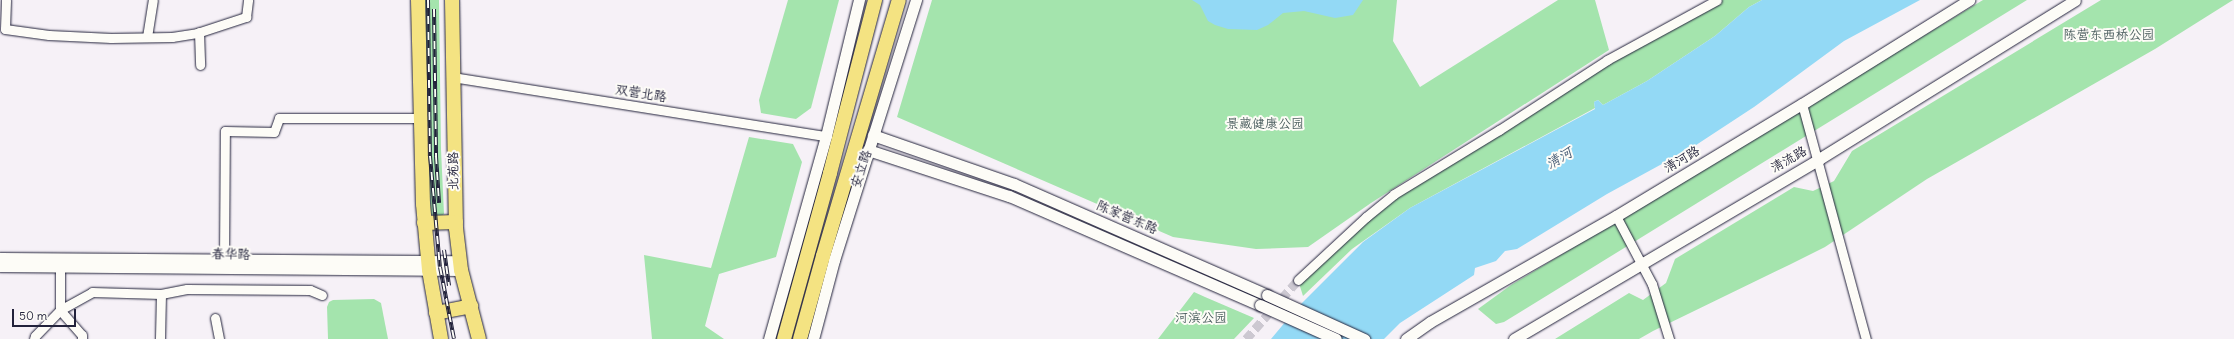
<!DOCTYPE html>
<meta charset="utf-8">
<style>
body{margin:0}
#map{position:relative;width:2234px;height:339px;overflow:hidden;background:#f6f1f7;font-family:Delius,"LXGW WenKai TC",sans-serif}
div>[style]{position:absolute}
.green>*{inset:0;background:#a4e4ad}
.water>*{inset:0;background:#93d9f5}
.minor-tunnel>*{height:9px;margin-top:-4.5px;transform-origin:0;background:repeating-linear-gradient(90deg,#ccc8d1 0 9px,transparent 0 13.5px)}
.roads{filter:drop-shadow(0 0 1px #22223b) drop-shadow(0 0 1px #22223b)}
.minor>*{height:9px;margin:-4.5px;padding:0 4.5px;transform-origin:4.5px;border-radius:4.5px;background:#fdfcf7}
.tertiary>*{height:11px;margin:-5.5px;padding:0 5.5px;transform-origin:5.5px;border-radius:5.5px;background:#fdfcf7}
.primary>*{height:14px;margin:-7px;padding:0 7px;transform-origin:7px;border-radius:7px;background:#f4e382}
.rail>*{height:4px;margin-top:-2px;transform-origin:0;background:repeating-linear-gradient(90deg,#fdfcf7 0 8px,#22223b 0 16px);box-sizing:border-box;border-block:1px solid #22223b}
.bridges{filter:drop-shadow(0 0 1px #22223b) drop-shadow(0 0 1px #22223b)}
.tertiary-bridge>*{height:11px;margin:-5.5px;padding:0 5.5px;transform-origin:5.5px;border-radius:5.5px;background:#fdfcf7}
span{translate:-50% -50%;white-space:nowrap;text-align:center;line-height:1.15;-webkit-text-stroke:4px #fdfcf7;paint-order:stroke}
.park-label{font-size:13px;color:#495c5d}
.street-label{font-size:13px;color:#22223b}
.water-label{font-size:14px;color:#445973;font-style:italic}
.scale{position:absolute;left:12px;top:309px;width:64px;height:18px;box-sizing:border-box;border:2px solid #22223b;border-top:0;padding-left:5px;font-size:12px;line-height:14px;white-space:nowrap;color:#22223b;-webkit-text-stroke:3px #fdfcf7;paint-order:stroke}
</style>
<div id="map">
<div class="green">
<div style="clip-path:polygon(425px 0,439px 0,441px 149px,444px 214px,438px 218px,431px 214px,428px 179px)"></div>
<div style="clip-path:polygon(788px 0,839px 0,811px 108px,796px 119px,761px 113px,759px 100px)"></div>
<div style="clip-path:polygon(932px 0,1397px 0,1393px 41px,1420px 87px,1558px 0,1595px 0,1609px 50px,1371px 203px,1308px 247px,1256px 249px,1173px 237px,897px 117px)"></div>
<div style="clip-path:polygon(1717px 0,1762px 0,1749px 7px,1715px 36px,1647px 81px,1603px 105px,1598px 100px,1594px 102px,1595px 108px,1410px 208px,1352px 249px,1303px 296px,1298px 280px,1366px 217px,1607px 60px)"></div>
<div style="clip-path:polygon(1983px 0,2027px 0,1504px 322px,1496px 324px,1478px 309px,1511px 285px)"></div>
<div style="clip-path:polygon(2101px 0,2233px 0,2155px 49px,1927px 179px,1825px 247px,1789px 265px,1653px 331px,1639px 339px,1555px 339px,1629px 293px,1643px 300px,1666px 283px,1675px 259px,1794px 187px,1813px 191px,1834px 181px,1852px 151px)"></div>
<div style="clip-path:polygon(749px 137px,793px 144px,802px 162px,776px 257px,719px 274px,705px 326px,724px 339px,652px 339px,644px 255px,711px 268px)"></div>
<div style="clip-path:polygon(1194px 292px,1205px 297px,1254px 318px,1234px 339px,1158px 339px)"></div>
<div style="clip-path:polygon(374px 299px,381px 303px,388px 339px,328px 339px,327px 307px,329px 302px,333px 300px)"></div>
</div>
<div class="water">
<div style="clip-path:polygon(1192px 0,1363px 0,1353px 15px,1335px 18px,1304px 11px,1283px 13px,1268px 25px,1257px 30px,1228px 29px,1215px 25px,1208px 21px,1200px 5px)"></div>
<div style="clip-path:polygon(1762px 0,1920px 0,1844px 41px,1754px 107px,1693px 147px,1607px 194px,1517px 249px,1505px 251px,1496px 261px,1475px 268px,1474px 275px,1400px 323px,1384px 339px,1271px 339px,1297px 308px,1363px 242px,1410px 208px,1595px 109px,1594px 102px,1598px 100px,1603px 105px,1647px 81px,1715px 36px,1749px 7px)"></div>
</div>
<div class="minor-tunnel">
<div style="left:1246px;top:339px;width:79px;rotate:-48.6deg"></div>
</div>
<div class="roads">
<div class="minor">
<div style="left:6px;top:0;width:29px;rotate:92deg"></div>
<div style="left:5px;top:29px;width:44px;rotate:7.8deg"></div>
<div style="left:49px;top:35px;width:62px;rotate:2.8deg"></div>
<div style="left:111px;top:38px;width:61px;rotate:-0.9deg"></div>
<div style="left:172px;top:37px;width:25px;rotate:-9deg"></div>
<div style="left:197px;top:33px;width:52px;rotate:-18.1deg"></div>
<div style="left:246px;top:17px;width:17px;rotate:-83deg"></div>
<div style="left:199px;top:32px;width:33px;rotate:88deg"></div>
<div style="left:147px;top:37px;width:37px;rotate:-81deg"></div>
<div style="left:452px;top:77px;width:379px;rotate:9deg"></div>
<div style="left:1802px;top:104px;width:244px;rotate:74.8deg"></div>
<div style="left:1616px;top:216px;width:77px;rotate:62.1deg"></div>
<div style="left:1652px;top:284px;width:58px;rotate:72.8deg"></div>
<div style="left:224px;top:260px;width:129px;rotate:-89.6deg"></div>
<div style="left:225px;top:131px;width:49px;rotate:1.2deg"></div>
<div style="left:274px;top:132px;width:15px;rotate:-70deg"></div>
<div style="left:279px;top:118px;width:142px"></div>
<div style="left:60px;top:261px;width:49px;rotate:90deg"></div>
<div style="left:60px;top:310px;width:33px;rotate:49deg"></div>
<div style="left:82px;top:335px;width:4px;rotate:90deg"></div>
<div style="left:1298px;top:280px;width:93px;rotate:-42.8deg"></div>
<div style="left:1366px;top:217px;width:36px;rotate:-39deg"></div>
<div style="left:1394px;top:194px;width:123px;rotate:-31.4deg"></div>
<div style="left:1499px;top:130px;width:129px;rotate:-32.9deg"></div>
<div style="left:1607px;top:60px;width:125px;rotate:-28.6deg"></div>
<div style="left:161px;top:294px;width:26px;rotate:-11deg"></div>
<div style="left:187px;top:289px;width:123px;rotate:0.5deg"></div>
<div style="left:310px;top:290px;width:13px;rotate:23deg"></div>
<div style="left:215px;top:318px;width:21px;rotate:79deg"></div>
<div style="left:34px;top:339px;width:3px;rotate:-72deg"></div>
<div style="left:35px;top:336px;width:36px;rotate:-46deg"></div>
<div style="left:60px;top:310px;width:37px;rotate:-29deg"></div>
<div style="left:92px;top:292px;width:69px;rotate:1.7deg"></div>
<div style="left:161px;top:294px;width:45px;rotate:91.3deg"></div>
</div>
<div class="tertiary">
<div style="left:873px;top:135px;width:149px;rotate:19.2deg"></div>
<div style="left:1014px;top:184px;width:276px;rotate:23.7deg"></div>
<div style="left:868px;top:150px;width:148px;rotate:18.1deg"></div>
<div style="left:1009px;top:196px;width:274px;rotate:23.5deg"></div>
<div style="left:0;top:258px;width:460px;rotate:0.4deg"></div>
<div style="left:0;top:266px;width:461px;rotate:0.5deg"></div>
<div style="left:769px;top:339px;width:211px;rotate:-74.3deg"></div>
<div style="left:826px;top:136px;width:140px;rotate:-76.4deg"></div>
<div style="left:813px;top:339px;width:82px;rotate:-75.1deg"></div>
<div style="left:834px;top:260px;width:273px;rotate:-72.5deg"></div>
<div style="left:1406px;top:339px;width:29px;rotate:-35deg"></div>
<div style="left:1430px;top:322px;width:214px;rotate:-29.7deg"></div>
<div style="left:1616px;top:216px;width:217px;rotate:-31.1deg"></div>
<div style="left:1802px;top:104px;width:197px;rotate:-31.9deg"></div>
<div style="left:1514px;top:339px;width:354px;rotate:-30.5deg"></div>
<div style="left:1819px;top:159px;width:301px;rotate:-31.8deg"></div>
</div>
<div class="primary">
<div style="left:418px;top:0;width:204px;rotate:88.6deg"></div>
<div style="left:423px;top:204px;width:66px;rotate:84.8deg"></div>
<div style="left:429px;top:270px;width:70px;rotate:80.1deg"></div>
<div style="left:452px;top:0;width:228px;rotate:89deg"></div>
<div style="left:456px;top:228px;width:42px;rotate:83.2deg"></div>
<div style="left:461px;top:270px;width:71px;rotate:75.4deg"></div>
<div style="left:424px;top:223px;width:32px;rotate:-2deg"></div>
<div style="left:436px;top:313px;width:36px;rotate:-11deg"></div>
<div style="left:784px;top:339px;width:172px;rotate:-74.5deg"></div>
<div style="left:830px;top:173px;width:179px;rotate:-75.4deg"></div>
<div style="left:800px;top:339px;width:86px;rotate:-74.5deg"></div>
<div style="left:823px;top:256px;width:267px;rotate:-73.5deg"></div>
</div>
</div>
<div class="rail">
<div style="left:428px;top:0;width:156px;rotate:89.3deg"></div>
<div style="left:430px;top:156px;width:111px;rotate:84.9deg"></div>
<div style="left:440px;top:267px;width:73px;rotate:79deg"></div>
<div style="left:434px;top:9px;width:147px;rotate:89.2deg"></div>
<div style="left:436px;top:156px;width:47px;rotate:86.3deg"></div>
<div style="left:444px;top:250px;width:36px;rotate:82deg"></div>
</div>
<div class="bridges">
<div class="tertiary-bridge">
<div style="left:1267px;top:295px;width:107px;rotate:24.4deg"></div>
<div style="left:1260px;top:305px;width:83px;rotate:24.1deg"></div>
</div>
</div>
<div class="park-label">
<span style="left:2109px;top:35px">陈营东西桥公园</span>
<span style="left:1265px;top:124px">景藏健康公园</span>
<span style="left:1201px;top:318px">河滨公园</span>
</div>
<div class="street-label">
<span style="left:641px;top:94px;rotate:9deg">双营北路</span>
<span style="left:1682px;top:160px;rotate:-31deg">清河路</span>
<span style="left:1789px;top:160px;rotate:-30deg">清流路</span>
<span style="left:862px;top:169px;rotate:-72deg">安立路</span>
<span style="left:454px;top:171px;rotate:-91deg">北苑路</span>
<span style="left:1127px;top:218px;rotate:23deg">陈家营东路</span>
<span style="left:231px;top:255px;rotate:1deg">春华路</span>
</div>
<div class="water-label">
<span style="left:1559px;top:158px;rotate:-31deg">清河</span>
</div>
<div class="scale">50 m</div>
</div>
